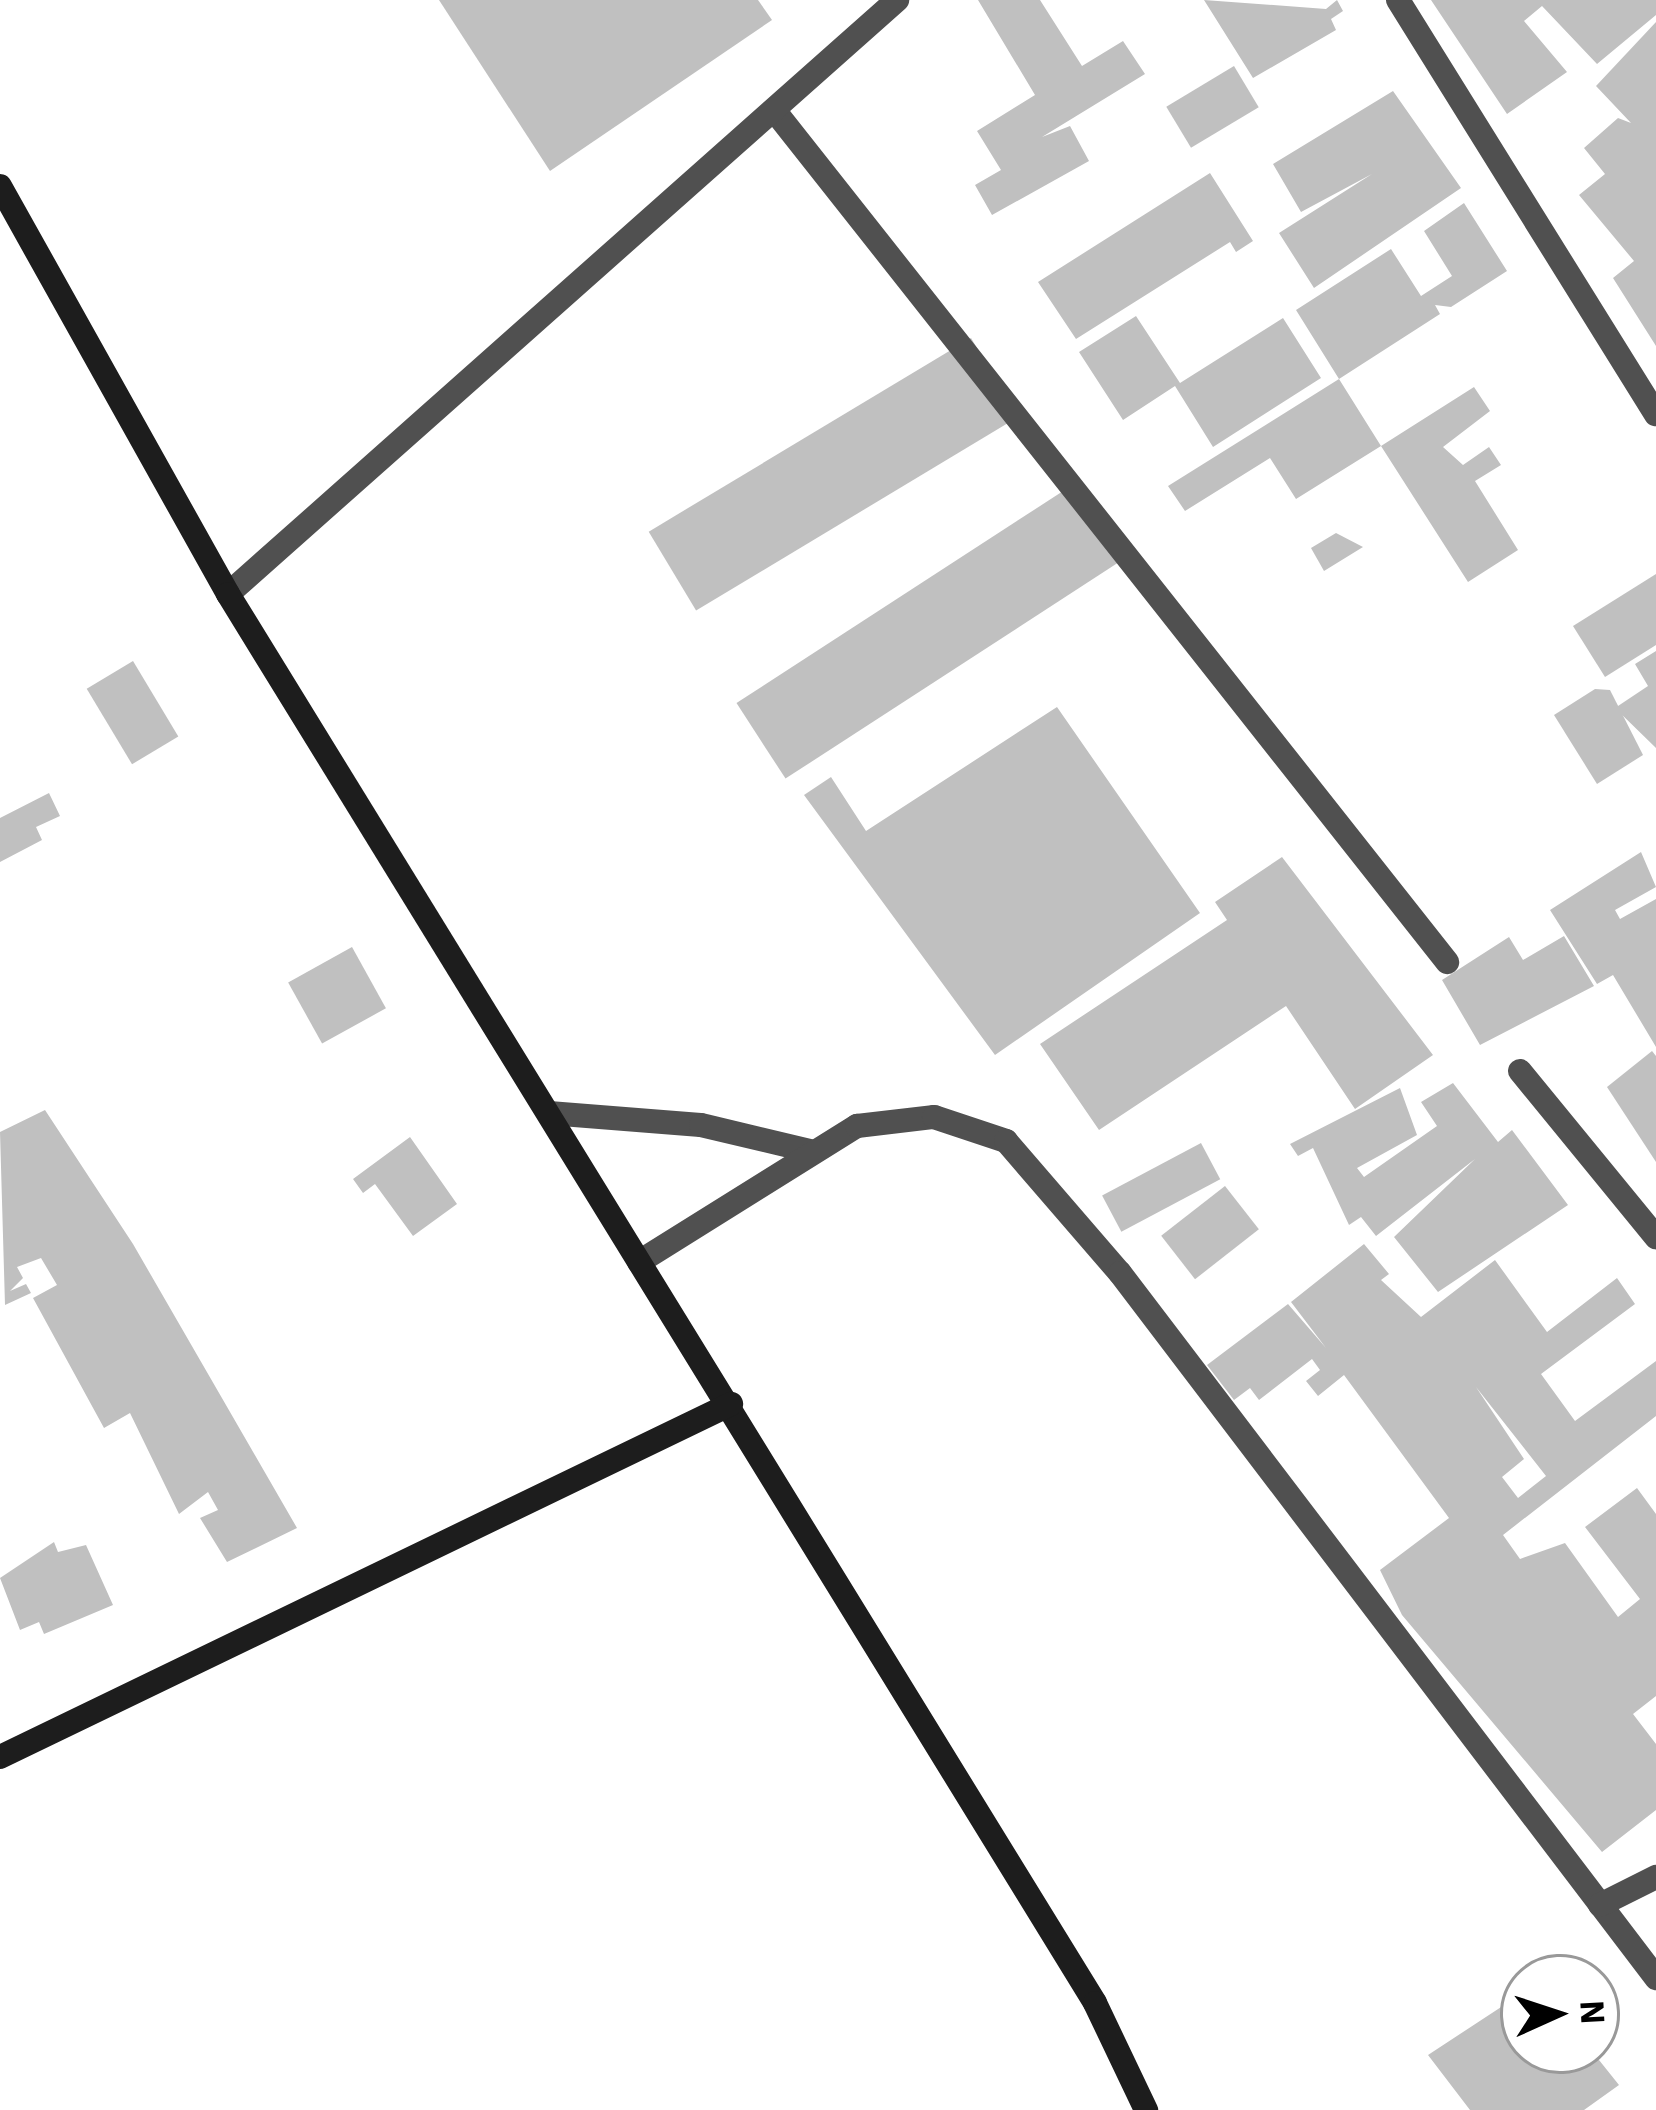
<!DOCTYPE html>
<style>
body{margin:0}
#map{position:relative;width:1656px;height:2110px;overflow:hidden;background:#fff;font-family:"IBM Plex Sans",sans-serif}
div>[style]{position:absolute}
.building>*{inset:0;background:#c0c0c0;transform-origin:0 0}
.street>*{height:24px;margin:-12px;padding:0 12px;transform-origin:12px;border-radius:12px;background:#505050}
.secondary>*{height:24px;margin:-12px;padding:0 12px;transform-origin:12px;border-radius:12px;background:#1d1d1d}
span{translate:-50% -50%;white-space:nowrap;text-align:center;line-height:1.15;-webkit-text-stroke:12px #fff;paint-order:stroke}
.north{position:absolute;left:1500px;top:1954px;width:120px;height:120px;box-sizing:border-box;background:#fff;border:3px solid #999;border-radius:50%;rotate:87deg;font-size:33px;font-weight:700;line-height:48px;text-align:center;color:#000}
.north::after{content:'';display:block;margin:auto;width:42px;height:54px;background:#000;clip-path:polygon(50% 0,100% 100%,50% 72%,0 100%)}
</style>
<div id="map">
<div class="building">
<div style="clip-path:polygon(439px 0,758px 0,772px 20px,550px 171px)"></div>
<div style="clip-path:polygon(978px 0,1040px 0,1082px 66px,1123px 41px,1145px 74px,1042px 137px,1070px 126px,1089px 161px,992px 215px,975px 185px,1001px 170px,977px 131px,1035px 95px)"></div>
<div style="clip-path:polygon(1204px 0,1326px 9px,1337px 0,1343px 11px,1331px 19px,1336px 30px,1253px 78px)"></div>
<div style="clip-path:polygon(1431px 0,1656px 0,1656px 15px,1597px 64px,1542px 6px,1524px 21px,1567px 72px,1507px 114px)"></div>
<div style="clip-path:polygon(1656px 22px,1656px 346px,1613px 278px,1634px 261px,1579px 195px,1605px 174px,1584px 148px,1618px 118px,1631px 123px,1596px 86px)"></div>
<div style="left:1234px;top:66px;width:48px;height:79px;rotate:59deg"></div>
<div style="clip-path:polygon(1393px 91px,1461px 188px,1314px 288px,1279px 233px,1372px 174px,1301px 212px,1273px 164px)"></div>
<div style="clip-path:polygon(1210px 173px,1253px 241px,1236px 252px,1230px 242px,1076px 339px,1038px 282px)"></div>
<div style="clip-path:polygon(1464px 203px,1507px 271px,1451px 307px,1435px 305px,1440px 314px,1339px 379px,1381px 446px,1296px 499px,1270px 458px,1185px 511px,1168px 486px,1339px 379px,1296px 310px,1391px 249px,1421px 296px,1452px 276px,1424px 231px)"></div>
<div style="clip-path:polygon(1136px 316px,1180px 383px,1283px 318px,1321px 378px,1213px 447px,1175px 386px,1123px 420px,1079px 352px)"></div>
<div style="left:971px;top:338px;width:92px;height:376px;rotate:59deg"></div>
<div style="clip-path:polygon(1474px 387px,1490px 411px,1443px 447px,1463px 465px,1489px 447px,1501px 465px,1475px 481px,1518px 550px,1468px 582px,1381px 446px)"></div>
<div style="left:1077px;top:482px;width:90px;height:406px;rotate:57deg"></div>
<div style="clip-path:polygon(1336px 533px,1363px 547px,1324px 571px,1311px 548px)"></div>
<div style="clip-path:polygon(1656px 574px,1656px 645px,1605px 677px,1573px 626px)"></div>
<div style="clip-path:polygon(1656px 651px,1656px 748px,1615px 708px,1648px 686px,1635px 664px)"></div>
<div style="left:133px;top:661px;width:88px;height:54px;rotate:59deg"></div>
<div style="clip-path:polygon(1595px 689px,1610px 690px,1643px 755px,1597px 784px,1554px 715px)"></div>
<div style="clip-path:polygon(1057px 707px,1200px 913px,995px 1055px,804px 795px,831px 777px,866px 831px)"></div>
<div style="clip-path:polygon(49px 793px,60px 816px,36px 827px,42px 840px,0 862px,0 818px)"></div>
<div style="clip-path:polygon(1641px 852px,1656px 887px,1615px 910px,1620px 919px,1656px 899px,1656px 1047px,1613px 975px,1597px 984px,1550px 910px)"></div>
<div style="clip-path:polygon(1282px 857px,1433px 1055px,1355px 1109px,1286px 1006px,1099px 1130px,1040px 1044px,1227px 920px,1215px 902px)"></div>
<div style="clip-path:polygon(1564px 936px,1594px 986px,1480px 1045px,1442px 980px,1509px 937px,1523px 960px)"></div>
<div style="left:352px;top:947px;width:70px;height:73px;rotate:61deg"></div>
<div style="clip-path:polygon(1652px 1051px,1656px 1056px,1656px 1162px,1607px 1087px)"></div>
<div style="clip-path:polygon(1453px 1083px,1498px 1142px,1512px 1130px,1568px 1205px,1438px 1292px,1394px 1237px,1475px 1159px,1376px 1236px,1361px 1217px,1349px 1225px,1313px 1148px,1298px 1156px,1290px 1144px,1400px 1088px,1417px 1135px,1357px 1168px,1364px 1177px,1437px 1126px,1421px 1102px)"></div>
<div style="clip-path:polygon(45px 1110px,133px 1244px,297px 1528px,227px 1562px,200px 1518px,218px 1510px,208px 1492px,179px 1514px,130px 1413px,104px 1428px,33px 1298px,57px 1285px,41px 1258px,17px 1267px,23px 1278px,10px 1291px,26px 1284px,31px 1293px,5px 1305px,0 1132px)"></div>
<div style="clip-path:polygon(410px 1137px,457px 1204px,413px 1236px,375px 1184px,363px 1193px,353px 1179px)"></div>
<div style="left:1201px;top:1143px;width:41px;height:112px;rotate:62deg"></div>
<div style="left:1225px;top:1186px;width:55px;height:81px;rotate:52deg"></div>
<div style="clip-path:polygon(evenodd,1364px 1244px,1389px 1274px,1381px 1280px,1421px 1317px,1495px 1260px,1547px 1332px,1617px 1278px,1635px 1304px,1541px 1374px,1575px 1421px,1656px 1361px,1656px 1416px,1503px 1535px,1520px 1559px,1565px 1543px,1618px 1617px,1640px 1599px,1585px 1527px,1637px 1488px,1656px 1514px,1656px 1696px,1633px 1714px,1656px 1744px,1656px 1810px,1602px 1852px,1402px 1615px,1380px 1570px,1449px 1518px,1344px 1375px,1318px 1396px,1306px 1381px,1320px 1370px,1312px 1359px,1259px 1400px,1250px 1388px,1234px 1400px,1207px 1365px,1288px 1304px,1326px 1348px,1291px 1302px,1364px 1244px,1476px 1387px,1546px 1476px,1518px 1498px,1502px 1477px,1524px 1459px,1476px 1387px)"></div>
<div style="clip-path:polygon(54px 1542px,58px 1552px,86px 1545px,113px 1605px,44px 1634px,39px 1622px,20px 1630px,0 1578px)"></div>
<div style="clip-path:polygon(1524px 1992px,1524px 2050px,1591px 2050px,1619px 2085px,1584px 2110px,1470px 2110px,1428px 2055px)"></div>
</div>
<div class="street">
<div style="left:1398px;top:0;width:488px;rotate:58.1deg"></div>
<div style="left:774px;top:110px;width:1086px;rotate:51.69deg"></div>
<div style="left:228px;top:594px;width:895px;rotate:-41.6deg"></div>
<div style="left:1520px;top:1071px;width:215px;rotate:50.7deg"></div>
<div style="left:549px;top:1113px;width:152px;rotate:4.5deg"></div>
<div style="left:701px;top:1125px;width:116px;rotate:13.4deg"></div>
<div style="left:639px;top:1262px;width:257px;rotate:-32deg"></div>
<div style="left:857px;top:1126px;width:78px;rotate:-6.7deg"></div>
<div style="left:934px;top:1117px;width:76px;rotate:18.4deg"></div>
<div style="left:1006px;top:1141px;width:174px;rotate:49.2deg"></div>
<div style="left:1120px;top:1273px;width:886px;rotate:52.75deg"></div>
<div style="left:1600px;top:1905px;width:63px;rotate:-26.6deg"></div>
</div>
<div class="secondary">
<div style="left:0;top:186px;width:467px;rotate:60.8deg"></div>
<div style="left:228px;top:594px;width:1654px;rotate:58.39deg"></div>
<div style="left:1095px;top:2003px;width:119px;rotate:64.5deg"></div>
<div style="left:0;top:1757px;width:812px;rotate:-25.78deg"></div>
</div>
<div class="north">N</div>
</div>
